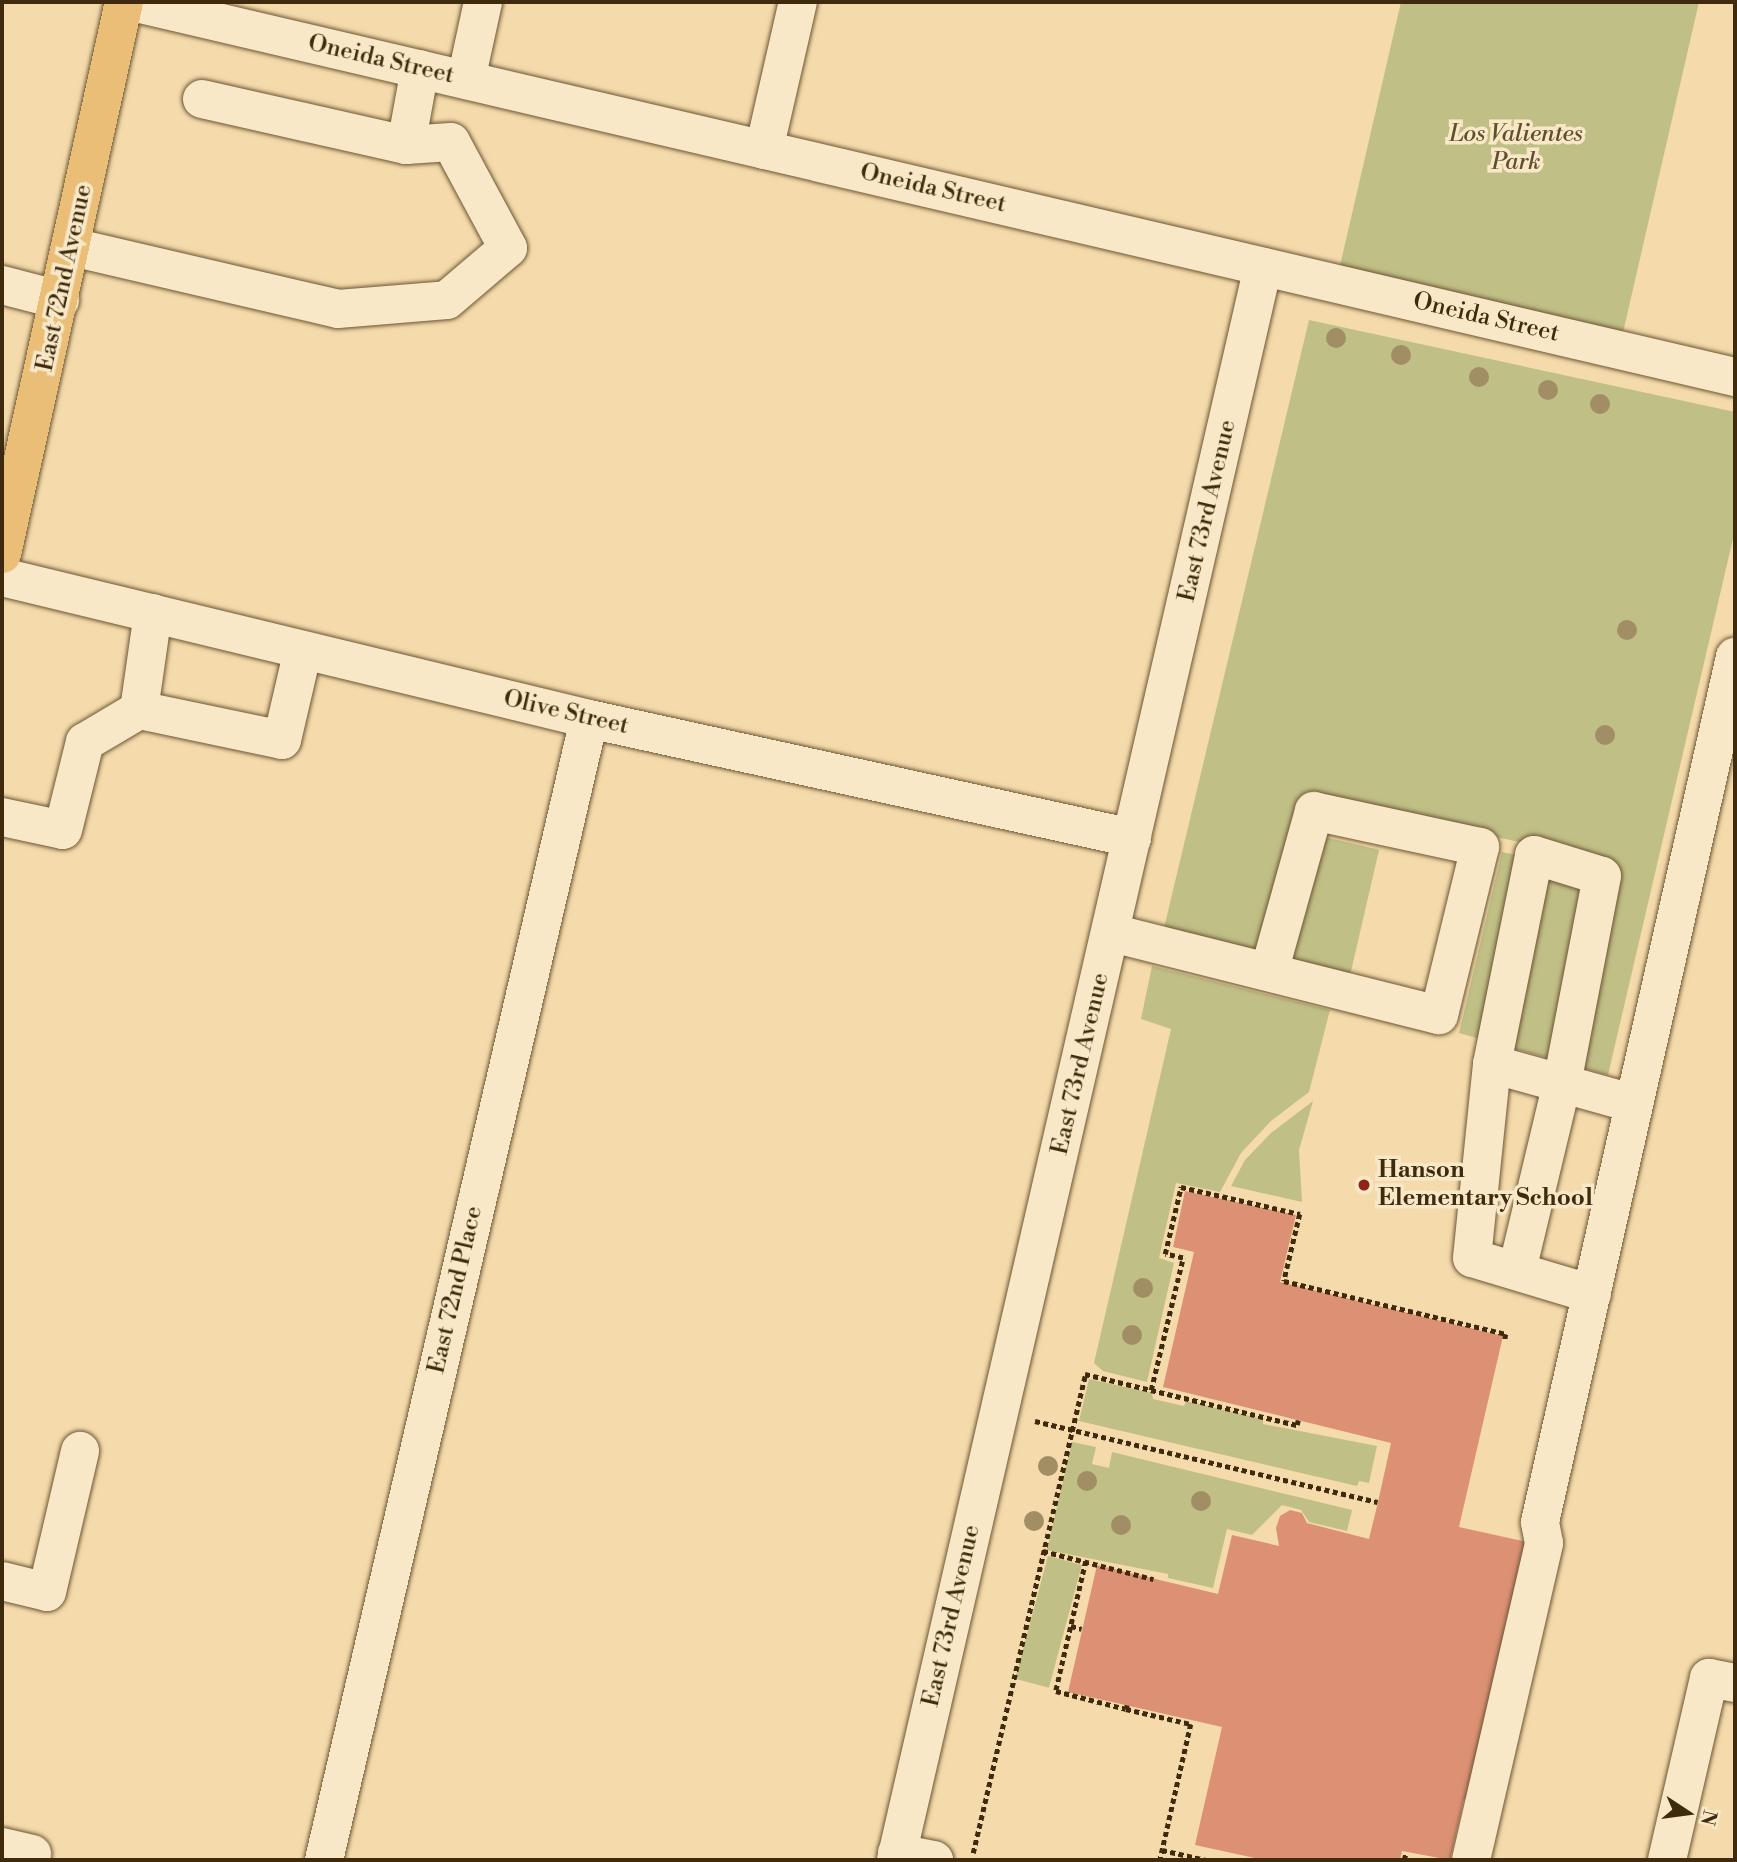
<!DOCTYPE html>
<style>
body{margin:0}
#map{position:relative;width:1737px;height:1862px;overflow:hidden;background:#f5dbab;font-family:"Libre Bodoni",serif}
div>[style]{position:absolute}
.green>*{inset:0;background:#c0bf86;transform-origin:0 0}
.building>*{inset:0;background:#dd9174}
.path>*{height:4.5px;margin-top:-2.25px;transform-origin:0;background:repeating-linear-gradient(90deg,#3f2a0d 0 5px,transparent 0 8.5px)}
.roads{filter:drop-shadow(0 0 2px #6c5634) drop-shadow(0 0 2px #6c5634)}
.minor>*{height:38px;margin:-19px;padding:0 19px;transform-origin:19px;border-radius:19px;background:#f8e8c8}
.major>*{height:38px;margin:-19px;padding:0 19px;transform-origin:19px;border-radius:19px;background:#eabe76}
.trees>*{width:20px;height:20px;margin:-10px;border-radius:50%;background:#a28e65}
.dots>*{width:19px;height:19px;translate:-50% -50%;box-sizing:border-box;border:4px solid #f8e8c8;border-radius:50%}
span{translate:-50% -50%;white-space:nowrap;text-align:center;line-height:1.15;-webkit-text-stroke:7px #f8e8c8;paint-order:stroke}
.street-label{font-size:24px;color:#3f2a0d}
.park-label{font-size:24px;color:#5f4f2b;font-style:italic}
.poi-label{font-size:24px;color:#3f2a0d;font-weight:700}
.left{translate:0 -50%;text-align:left}
.frame{position:absolute;inset:0;border:4px solid #3f2a0d;pointer-events:none}
.north{position:absolute;left:1653px;top:1778px;width:70px;height:70px;-webkit-text-stroke:5px #f8e8c8;paint-order:stroke;rotate:103deg;font-size:19px;font-weight:700;line-height:28px;text-align:center;color:#3f2a0d}
.north::after{content:'';display:block;margin:auto;width:24px;height:32px;background:#3f2a0d;clip-path:polygon(50% 0,100% 100%,50% 72%,0 100%)}
</style>
<div id="map">
<div class="green">
<div style="clip-path:polygon(1401px 2px,1699px 2px,1619px 350px,1336px 283px)"></div>
<div style="clip-path:polygon(1309px 320px,1735px 412px,1735px 530px,1608px 1075px,1459px 1033px,1502px 852px,1576px 867px,1579px 854px,1303px 798px,1267px 952px,1164px 928px)"></div>
<div style="left:1307px;top:833px;width:74px;height:148px;rotate:13deg"></div>
<div style="clip-path:polygon(1152px 966px,1330px 1010px,1309px 1092px,1271px 1121px,1241px 1153px,1220px 1192px,1176px 1183px,1159px 1258px,1174px 1263px,1147px 1382px,1103px 1371px,1094px 1363px,1171px 1029px,1141px 1019px)"></div>
<div style="clip-path:polygon(1313px 1101px,1299px 1150px,1302px 1202px,1231px 1186px,1245px 1160px,1271px 1133px)"></div>
<div style="clip-path:polygon(1089px 1379px,1152px 1393px,1153px 1399px,1184px 1406px,1186px 1401px,1263px 1419px,1263px 1424px,1377px 1446px,1369px 1483px,1359px 1481px,1357px 1486px,1079px 1421px)"></div>
<div style="clip-path:polygon(1072px 1442px,1096px 1447px,1092px 1464px,1109px 1468px,1112px 1452px,1352px 1510px,1347px 1531px,1309px 1522px,1301px 1510px,1282px 1505px,1252px 1535px,1227px 1529px,1213px 1588px,1168px 1578px,1168px 1574px,1047px 1550px)"></div>
<div style="left:1048px;top:1556px;width:35px;height:127px;rotate:15deg"></div>
</div>
<div class="building">
<div style="clip-path:polygon(1185px 1191px,1296px 1215px,1280px 1282px,1503px 1336px,1459px 1527px,1532px 1543px,1474px 1800px,1464px 1799px,1450px 1860px,1402px 1851px,1400px 1860px,1264px 1860px,1195px 1845px,1222px 1727px,1068px 1692px,1097px 1565px,1218px 1594px,1232px 1535px,1279px 1546px,1276px 1528px,1280px 1516px,1290px 1510px,1302px 1513px,1307px 1523px,1369px 1539px,1378px 1502px,1391px 1443px,1163px 1387px,1194px 1252px,1173px 1247px)"></div>
</div>
<div class="path">
<div style="left:1151px;top:1390px;width:150px;rotate:13.5deg"></div>
<div style="left:1297px;top:1425px;width:5px;rotate:-79deg"></div>
<div style="left:1035px;top:1421px;width:352px;rotate:13.3deg"></div>
<div style="left:1043px;top:1551px;width:114px;rotate:14.3deg"></div>
<div style="left:1086px;top:1561px;width:133px;rotate:103deg"></div>
<div style="left:1056px;top:1691px;width:72px;rotate:14.4deg"></div>
<div style="left:1126px;top:1709px;width:4px;rotate:-76deg"></div>
<div style="left:1071px;top:1626px;width:11px;rotate:15deg"></div>
<div style="left:1126px;top:1709px;width:67px;rotate:13deg"></div>
<div style="left:1191px;top:1724px;width:139px;rotate:102.8deg"></div>
<div style="left:1162px;top:1850px;width:45px;rotate:12.8deg"></div>
<div style="left:973px;top:1853px;width:492px;rotate:-76.8deg"></div>
<div style="left:1085px;top:1374px;width:68px;rotate:13.6deg"></div>
<div style="left:1151px;top:1390px;width:136px;rotate:-76.4deg"></div>
<div style="left:1183px;top:1258px;width:18px;rotate:-167deg"></div>
<div style="left:1165px;top:1254px;width:69px;rotate:-76.6deg"></div>
<div style="left:1181px;top:1187px;width:122px;rotate:12.8deg"></div>
<div style="left:1300px;top:1214px;width:69px;rotate:103.4deg"></div>
<div style="left:1284px;top:1281px;width:228px;rotate:13.4deg"></div>
<div style="left:1506px;top:1334px;width:5px;rotate:101deg"></div>
<div style="left:1404px;top:1860px;width:8px;rotate:-76deg"></div>
</div>
<div class="roads">
<div class="minor">
<div style="left:132px;top:2px;width:1646px;rotate:13.17deg"></div>
<div style="left:466px;top:80px;width:80px;rotate:-77.7deg"></div>
<div style="left:202px;top:99px;width:209px;rotate:12.7deg"></div>
<div style="left:406px;top:145px;width:77px;rotate:-79.6deg"></div>
<div style="left:764px;top:150px;width:152px;rotate:-77.1deg"></div>
<div style="left:72px;top:247px;width:273px;rotate:13.1deg"></div>
<div style="left:338px;top:309px;width:109px;rotate:-4.7deg"></div>
<div style="left:447px;top:300px;width:80px;rotate:-40.4deg"></div>
<div style="left:508px;top:248px;width:120px;rotate:-118.3deg"></div>
<div style="left:451px;top:142px;width:45px;rotate:176.2deg"></div>
<div style="left:2px;top:285px;width:60px;rotate:14.5deg"></div>
<div style="left:2px;top:577px;width:604px;rotate:13.6deg"></div>
<div style="left:589px;top:719px;width:556px;rotate:12.36deg"></div>
<div style="left:153px;top:613px;width:98px;rotate:98.2deg"></div>
<div style="left:139px;top:710px;width:146px;rotate:11.8deg"></div>
<div style="left:282px;top:740px;width:92px;rotate:-76.9deg"></div>
<div style="left:2px;top:817px;width:62px;rotate:12deg"></div>
<div style="left:63px;top:830px;width:91px;rotate:-76deg"></div>
<div style="left:85px;top:742px;width:63px;rotate:-30.7deg"></div>
<div style="left:1112px;top:933px;width:337px;rotate:14.1deg"></div>
<div style="left:1439px;top:1015px;width:173px;rotate:-76.3deg"></div>
<div style="left:1480px;top:847px;width:170px;rotate:-167.8deg"></div>
<div style="left:1314px;top:811px;width:167px;rotate:105.6deg"></div>
<div style="left:1492px;top:1064px;width:213px;rotate:-78.6deg"></div>
<div style="left:1534px;top:855px;width:71px;rotate:17.2deg"></div>
<div style="left:1602px;top:876px;width:211px;rotate:100.9deg"></div>
<div style="left:1562px;top:1083px;width:193px;rotate:103.5deg"></div>
<div style="left:1592px;top:1294px;width:125px;rotate:-163.3deg"></div>
<div style="left:1472px;top:1258px;width:195px;rotate:-84.1deg"></div>
<div style="left:1492px;top:1064px;width:145px;rotate:15.6deg"></div>
<div style="left:2px;top:1581px;width:46px;rotate:13.7deg"></div>
<div style="left:47px;top:1592px;width:145px;rotate:-76.8deg"></div>
<div style="left:2px;top:1847px;width:31px;rotate:13deg"></div>
<div style="left:897px;top:1853px;width:38px;rotate:11deg"></div>
<div style="left:324px;top:1860px;width:1171px;rotate:-76.92deg"></div>
<div style="left:896px;top:1860px;width:1635px;rotate:-77.03deg"></div>
<div style="left:1471px;top:1860px;width:325px;rotate:-77deg"></div>
<div style="left:1544px;top:1543px;width:21px;rotate:-101deg"></div>
<div style="left:1540px;top:1522px;width:887px;rotate:-77.3deg"></div>
<div style="left:1667px;top:1860px;width:187px;rotate:-77deg"></div>
<div style="left:1709px;top:1678px;width:26px;rotate:11deg"></div>
</div>
<div class="major">
<div style="left:2px;top:554px;width:565px;rotate:-77.54deg"></div>
</div>
</div>
<div class="trees">
<div style="left:1336px;top:338px"></div>
<div style="left:1401px;top:355px"></div>
<div style="left:1479px;top:377px"></div>
<div style="left:1548px;top:390px"></div>
<div style="left:1600px;top:404px"></div>
<div style="left:1627px;top:630px"></div>
<div style="left:1605px;top:735px"></div>
<div style="left:1143px;top:1288px"></div>
<div style="left:1132px;top:1335px"></div>
<div style="left:1048px;top:1466px"></div>
<div style="left:1087px;top:1481px"></div>
<div style="left:1201px;top:1501px"></div>
<div style="left:1034px;top:1521px"></div>
<div style="left:1121px;top:1525px"></div>
</div>
<div class="dots">
<div style="left:1364px;top:1185px;background:#8f2418"></div>
</div>
<div class="street-label">
<span style="left:381px;top:60px;rotate:13deg">Oneida Street</span>
<span style="left:933px;top:189px;rotate:13deg">Oneida Street</span>
<span style="left:65px;top:278px;rotate:-78deg">East 72nd Avenue</span>
<span style="left:1486px;top:318px;rotate:13deg">Oneida Street</span>
<span style="left:1208px;top:511px;rotate:-77deg">East 73rd Avenue</span>
<span style="left:566px;top:713px;rotate:13deg">Olive Street</span>
<span style="left:1081px;top:1064px;rotate:-77deg">East 73rd Avenue</span>
<span style="left:456px;top:1290px;rotate:-77deg">East 72nd Place</span>
<span style="left:952px;top:1616px;rotate:-77deg">East 73rd Avenue</span>
</div>
<div class="park-label">
<span style="left:1516px;top:149px">Los Valientes<br>Park</span>
</div>
<div class="poi-label">
<span class="left" style="left:1378px;top:1185px">Hanson<br>Elementary School</span>
</div>
<div class="frame"></div>
<div class="north">N</div>
</div>
